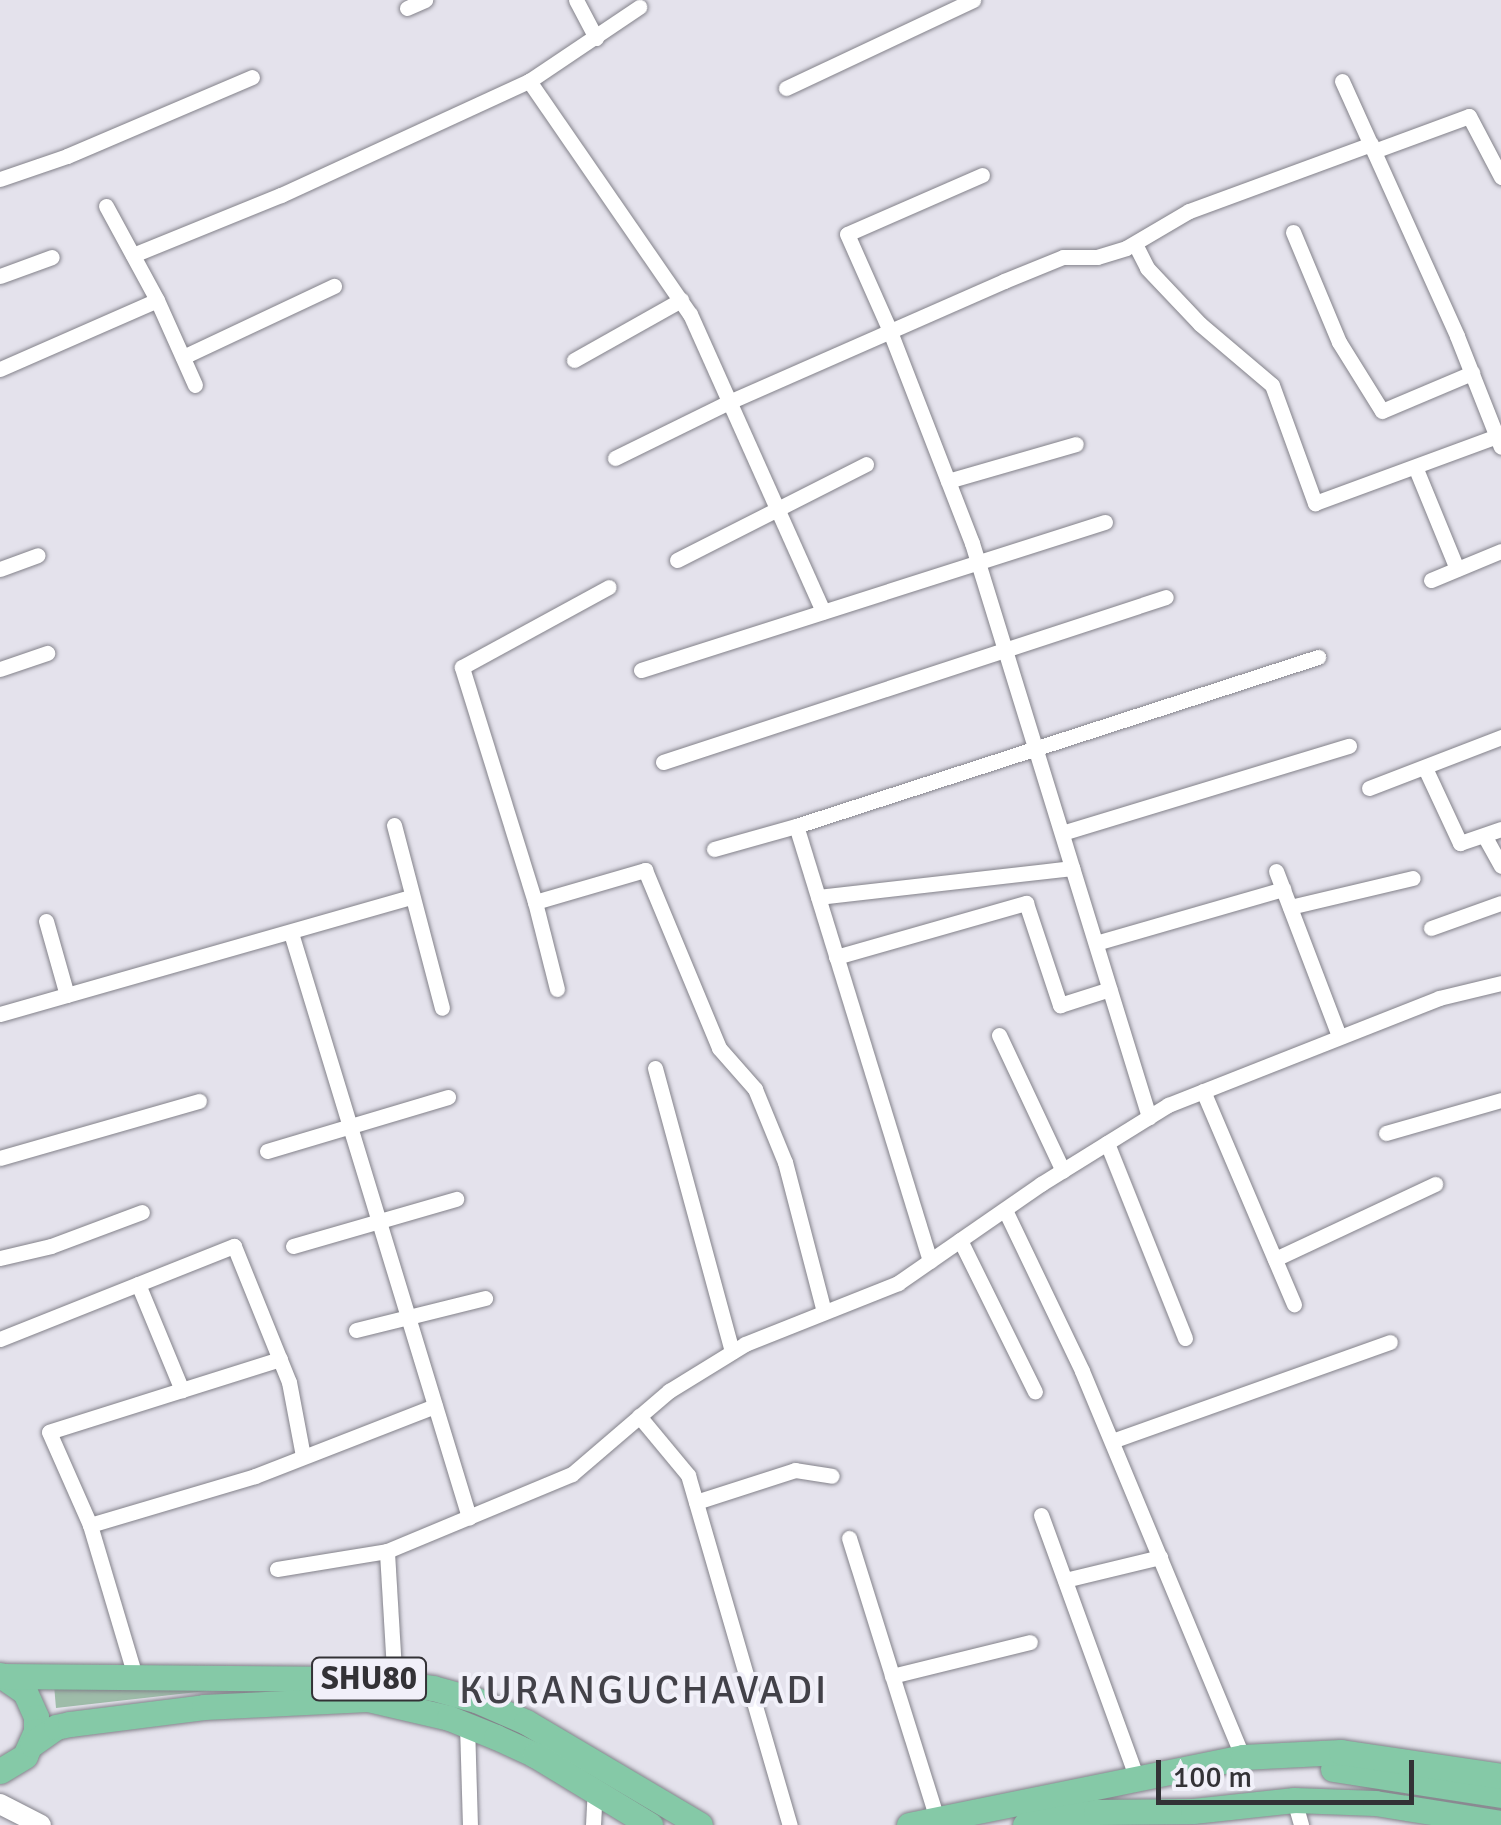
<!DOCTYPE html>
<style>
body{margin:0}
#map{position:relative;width:1501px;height:1825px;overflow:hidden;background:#e4e2ec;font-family:Signika,sans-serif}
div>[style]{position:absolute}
.green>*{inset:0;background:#9ebca9}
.roads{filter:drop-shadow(0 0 2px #83828a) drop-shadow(0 0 2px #83828a)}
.minor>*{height:15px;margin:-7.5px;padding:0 7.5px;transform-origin:7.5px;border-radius:7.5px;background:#fff}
.tertiary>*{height:20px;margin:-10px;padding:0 10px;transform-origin:10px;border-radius:10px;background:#fff}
.primary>*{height:25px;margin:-12.5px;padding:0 12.5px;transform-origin:12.5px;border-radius:12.5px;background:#85c9a7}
span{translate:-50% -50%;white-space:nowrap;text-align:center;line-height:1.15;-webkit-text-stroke:8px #f1f0f9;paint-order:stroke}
.shield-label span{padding:2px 8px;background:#f1f0f9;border:2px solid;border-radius:8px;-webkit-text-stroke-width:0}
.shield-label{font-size:32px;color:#333236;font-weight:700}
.quarter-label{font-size:40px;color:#424148;letter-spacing:2.5px}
.scale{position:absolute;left:1156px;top:1760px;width:258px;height:45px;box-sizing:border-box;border:5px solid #333236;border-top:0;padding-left:12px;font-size:30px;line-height:35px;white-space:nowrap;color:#333236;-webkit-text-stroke:8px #f1f0f9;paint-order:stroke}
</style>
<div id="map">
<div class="green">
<div style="clip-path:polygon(54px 1685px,207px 1687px,206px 1691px,56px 1708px)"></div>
</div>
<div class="roads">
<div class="minor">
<div style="left:576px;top:0;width:43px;rotate:62.2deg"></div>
<div style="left:407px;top:8px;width:20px;rotate:-24deg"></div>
<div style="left:529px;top:81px;width:283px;rotate:55.4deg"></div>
<div style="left:690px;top:314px;width:326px;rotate:65.9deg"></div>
<div style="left:1342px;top:81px;width:280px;rotate:65.7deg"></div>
<div style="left:1457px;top:336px;width:119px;rotate:68.4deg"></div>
<div style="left:786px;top:88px;width:207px;rotate:-25.2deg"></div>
<div style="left:1374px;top:151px;width:101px;rotate:-20.2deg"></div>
<div style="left:1469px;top:116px;width:69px;rotate:62.3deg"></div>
<div style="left:982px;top:175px;width:147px;rotate:156.4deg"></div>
<div style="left:847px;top:234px;width:104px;rotate:66.1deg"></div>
<div style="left:889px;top:329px;width:230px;rotate:68.8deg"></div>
<div style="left:972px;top:543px;width:601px;rotate:72.86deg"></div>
<div style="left:0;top:179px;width:71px;rotate:-18.9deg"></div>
<div style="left:67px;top:156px;width:201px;rotate:-23.1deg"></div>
<div style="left:106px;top:206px;width:107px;rotate:61.5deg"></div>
<div style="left:157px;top:300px;width:93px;rotate:65.9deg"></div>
<div style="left:1293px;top:232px;width:119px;rotate:67.3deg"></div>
<div style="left:1339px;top:342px;width:81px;rotate:58.1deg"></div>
<div style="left:1382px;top:411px;width:98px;rotate:-22.9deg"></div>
<div style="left:1135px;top:244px;width:27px;rotate:63deg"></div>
<div style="left:1147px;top:268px;width:77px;rotate:46.6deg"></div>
<div style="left:1200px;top:324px;width:94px;rotate:40.3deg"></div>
<div style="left:1272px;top:385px;width:126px;rotate:70deg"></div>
<div style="left:1315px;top:503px;width:194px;rotate:-20.2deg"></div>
<div style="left:133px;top:255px;width:160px;rotate:-22.1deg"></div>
<div style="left:281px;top:195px;width:273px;rotate:-24.7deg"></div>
<div style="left:529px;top:81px;width:133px;rotate:-33.9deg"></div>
<div style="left:0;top:276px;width:55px;rotate:-20.1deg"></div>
<div style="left:183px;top:357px;width:167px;rotate:-25.2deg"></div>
<div style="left:574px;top:360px;width:123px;rotate:-29.3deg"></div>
<div style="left:0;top:369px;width:171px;rotate:-23.7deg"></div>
<div style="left:615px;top:458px;width:129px;rotate:-26.2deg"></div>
<div style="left:731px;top:401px;width:298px;rotate:-23.7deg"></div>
<div style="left:1004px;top:281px;width:64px;rotate:-22.1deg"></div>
<div style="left:1063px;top:257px;width:34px"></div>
<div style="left:1097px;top:257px;width:30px;rotate:-17deg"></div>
<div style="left:1126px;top:248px;width:73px;rotate:-30.4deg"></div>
<div style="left:1189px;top:211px;width:194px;rotate:-20.2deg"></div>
<div style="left:1416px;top:469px;width:108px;rotate:67.7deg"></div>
<div style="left:948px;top:481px;width:133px;rotate:-16.1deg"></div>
<div style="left:677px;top:560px;width:212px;rotate:-26.9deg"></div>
<div style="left:0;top:569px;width:40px;rotate:-20.2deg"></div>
<div style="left:1431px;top:580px;width:76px;rotate:-22.5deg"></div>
<div style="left:0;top:669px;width:50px;rotate:-18.8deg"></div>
<div style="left:641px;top:670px;width:487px;rotate:-17.7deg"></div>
<div style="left:663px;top:762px;width:529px;rotate:-18.16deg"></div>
<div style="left:1425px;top:768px;width:83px;rotate:65deg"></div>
<div style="left:1460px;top:843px;width:43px;rotate:-18.9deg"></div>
<div style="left:1369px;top:788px;width:142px;rotate:-21.1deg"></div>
<div style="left:394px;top:825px;width:189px;rotate:75.3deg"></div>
<div style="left:1062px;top:833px;width:300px;rotate:-16.9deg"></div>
<div style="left:1485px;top:837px;width:33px;rotate:61deg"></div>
<div style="left:714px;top:849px;width:85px;rotate:-15.7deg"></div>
<div style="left:1276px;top:871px;width:177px;rotate:69.1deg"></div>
<div style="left:818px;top:897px;width:256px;rotate:-6.5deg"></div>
<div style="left:535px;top:902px;width:115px;rotate:-16.2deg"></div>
<div style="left:645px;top:870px;width:193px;rotate:67.4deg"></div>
<div style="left:719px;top:1048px;width:55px;rotate:48.7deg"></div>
<div style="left:755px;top:1089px;width:79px;rotate:67.7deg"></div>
<div style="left:785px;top:1162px;width:155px;rotate:75.4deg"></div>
<div style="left:1290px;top:907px;width:126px;rotate:-13.3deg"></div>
<div style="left:46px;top:921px;width:77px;rotate:74.2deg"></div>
<div style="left:1431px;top:928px;width:74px;rotate:-19.7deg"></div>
<div style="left:291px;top:933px;width:611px;rotate:73.05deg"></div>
<div style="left:1096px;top:943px;width:195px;rotate:-16.1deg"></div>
<div style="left:836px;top:957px;width:198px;rotate:-15.9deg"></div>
<div style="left:1026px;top:903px;width:108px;rotate:71.6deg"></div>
<div style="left:1060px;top:1005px;width:52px;rotate:-17.7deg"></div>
<div style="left:557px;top:989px;width:90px;rotate:-104.2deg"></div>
<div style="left:535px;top:902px;width:246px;rotate:-107.3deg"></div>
<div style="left:462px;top:667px;width:167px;rotate:-28.6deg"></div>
<div style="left:0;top:1014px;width:426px;rotate:-15.9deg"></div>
<div style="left:999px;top:1035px;width:150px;rotate:64.8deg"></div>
<div style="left:655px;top:1068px;width:294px;rotate:74.8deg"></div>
<div style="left:1203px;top:1091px;width:232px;rotate:66.9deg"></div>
<div style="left:1386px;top:1133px;width:120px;rotate:-16deg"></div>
<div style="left:1107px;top:1143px;width:210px;rotate:68.2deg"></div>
<div style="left:267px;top:1151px;width:189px;rotate:-16.6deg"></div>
<div style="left:0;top:1158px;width:207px;rotate:-16deg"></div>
<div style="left:1005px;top:1210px;width:178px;rotate:64.4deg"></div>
<div style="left:1082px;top:1371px;width:418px;rotate:67.4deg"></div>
<div style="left:960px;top:1240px;width:169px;rotate:63.7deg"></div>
<div style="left:293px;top:1246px;width:170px;rotate:-16.1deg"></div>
<div style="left:0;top:1258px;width:52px;rotate:-13.2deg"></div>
<div style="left:51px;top:1246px;width:97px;rotate:-20.5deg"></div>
<div style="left:1275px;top:1259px;width:177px;rotate:-25.1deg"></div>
<div style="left:930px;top:1261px;width:455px;rotate:-107.1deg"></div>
<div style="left:796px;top:826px;width:549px;rotate:-17.94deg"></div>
<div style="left:138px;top:1284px;width:115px;rotate:67.5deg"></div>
<div style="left:356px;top:1330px;width:133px;rotate:-13.9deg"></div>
<div style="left:0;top:1339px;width:252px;rotate:-21.7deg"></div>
<div style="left:234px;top:1246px;width:147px;rotate:68deg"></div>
<div style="left:289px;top:1382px;width:75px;rotate:79.3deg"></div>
<div style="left:280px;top:1359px;width:242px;rotate:162.5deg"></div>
<div style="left:49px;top:1432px;width:102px;rotate:66.2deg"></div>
<div style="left:90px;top:1525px;width:172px;rotate:-16.5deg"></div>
<div style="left:255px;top:1476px;width:193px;rotate:-21.3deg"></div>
<div style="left:639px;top:1416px;width:77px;rotate:50.3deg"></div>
<div style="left:688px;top:1475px;width:365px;rotate:73.8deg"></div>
<div style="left:1112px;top:1441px;width:295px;rotate:-19.6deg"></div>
<div style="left:696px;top:1502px;width:104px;rotate:-17.9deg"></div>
<div style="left:795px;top:1470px;width:37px;rotate:9deg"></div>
<div style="left:1041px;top:1515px;width:284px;rotate:70deg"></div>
<div style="left:90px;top:1525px;width:158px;rotate:73.4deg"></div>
<div style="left:849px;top:1538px;width:294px;rotate:72.6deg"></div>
<div style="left:277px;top:1569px;width:111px;rotate:-9.3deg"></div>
<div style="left:1065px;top:1580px;width:98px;rotate:-13.6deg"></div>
<div style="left:892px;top:1676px;width:142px;rotate:-13.8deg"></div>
<div style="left:395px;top:1687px;width:136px;rotate:-93.4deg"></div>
<div style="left:387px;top:1551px;width:200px;rotate:-22.6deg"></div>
<div style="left:572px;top:1474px;width:128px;rotate:-40.6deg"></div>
<div style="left:669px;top:1391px;width:89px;rotate:-31.7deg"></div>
<div style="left:745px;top:1344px;width:165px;rotate:-21.7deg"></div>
<div style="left:898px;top:1283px;width:174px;rotate:-34.7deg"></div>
<div style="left:1041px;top:1184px;width:150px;rotate:-31.9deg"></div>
<div style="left:1168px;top:1105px;width:291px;rotate:-21.5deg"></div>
<div style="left:1439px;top:998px;width:64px;rotate:-13.6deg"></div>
<div style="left:467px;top:1725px;width:100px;rotate:88.3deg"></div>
<div style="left:1294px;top:1800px;width:26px;rotate:74deg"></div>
<div style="left:593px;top:1825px;width:34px;rotate:-87deg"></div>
</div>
<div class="tertiary">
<div style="left:0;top:1804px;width:46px;rotate:27.1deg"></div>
</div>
<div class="primary">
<div style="left:0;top:1675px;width:30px;rotate:34deg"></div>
<div style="left:25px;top:1692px;width:27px;rotate:66deg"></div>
<div style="left:36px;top:1717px;width:14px;rotate:90deg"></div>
<div style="left:36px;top:1731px;width:27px;rotate:114deg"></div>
<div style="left:25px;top:1756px;width:29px;rotate:149deg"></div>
<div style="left:3px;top:1676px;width:371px;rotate:0.5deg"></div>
<div style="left:374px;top:1679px;width:60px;rotate:8.7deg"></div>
<div style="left:433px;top:1688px;width:45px;rotate:15.6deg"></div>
<div style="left:476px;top:1700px;width:55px;rotate:23.7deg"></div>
<div style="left:526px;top:1722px;width:202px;rotate:30.6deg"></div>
<div style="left:32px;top:1744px;width:29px;rotate:-35deg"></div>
<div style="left:56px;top:1727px;width:14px;rotate:-12deg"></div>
<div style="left:70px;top:1724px;width:135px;rotate:-7.2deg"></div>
<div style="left:204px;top:1707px;width:164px;rotate:-2.8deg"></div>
<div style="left:368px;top:1699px;width:83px;rotate:13.2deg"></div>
<div style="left:449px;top:1718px;width:51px;rotate:22deg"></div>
<div style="left:496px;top:1737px;width:43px;rotate:24.8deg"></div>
<div style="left:535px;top:1755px;width:135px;rotate:31.3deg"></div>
<div style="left:1333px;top:1769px;width:170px;rotate:8.8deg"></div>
<div style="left:909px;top:1825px;width:341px;rotate:-11.5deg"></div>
<div style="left:1243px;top:1757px;width:98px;rotate:-2.9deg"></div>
<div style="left:1341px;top:1752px;width:162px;rotate:8.5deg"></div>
<div style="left:1025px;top:1825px;width:72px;rotate:-10.4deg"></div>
<div style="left:1096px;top:1812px;width:97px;rotate:-0.6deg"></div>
<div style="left:1193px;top:1811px;width:102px;rotate:-6.2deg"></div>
<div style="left:1294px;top:1800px;width:81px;rotate:2.1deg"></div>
<div style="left:1375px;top:1803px;width:128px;rotate:9deg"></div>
</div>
</div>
<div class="shield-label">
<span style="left:369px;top:1679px">SHU80</span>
</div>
<div class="quarter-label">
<span style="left:644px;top:1690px">KURANGUCHAVADI</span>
</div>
<div class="scale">100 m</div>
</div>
